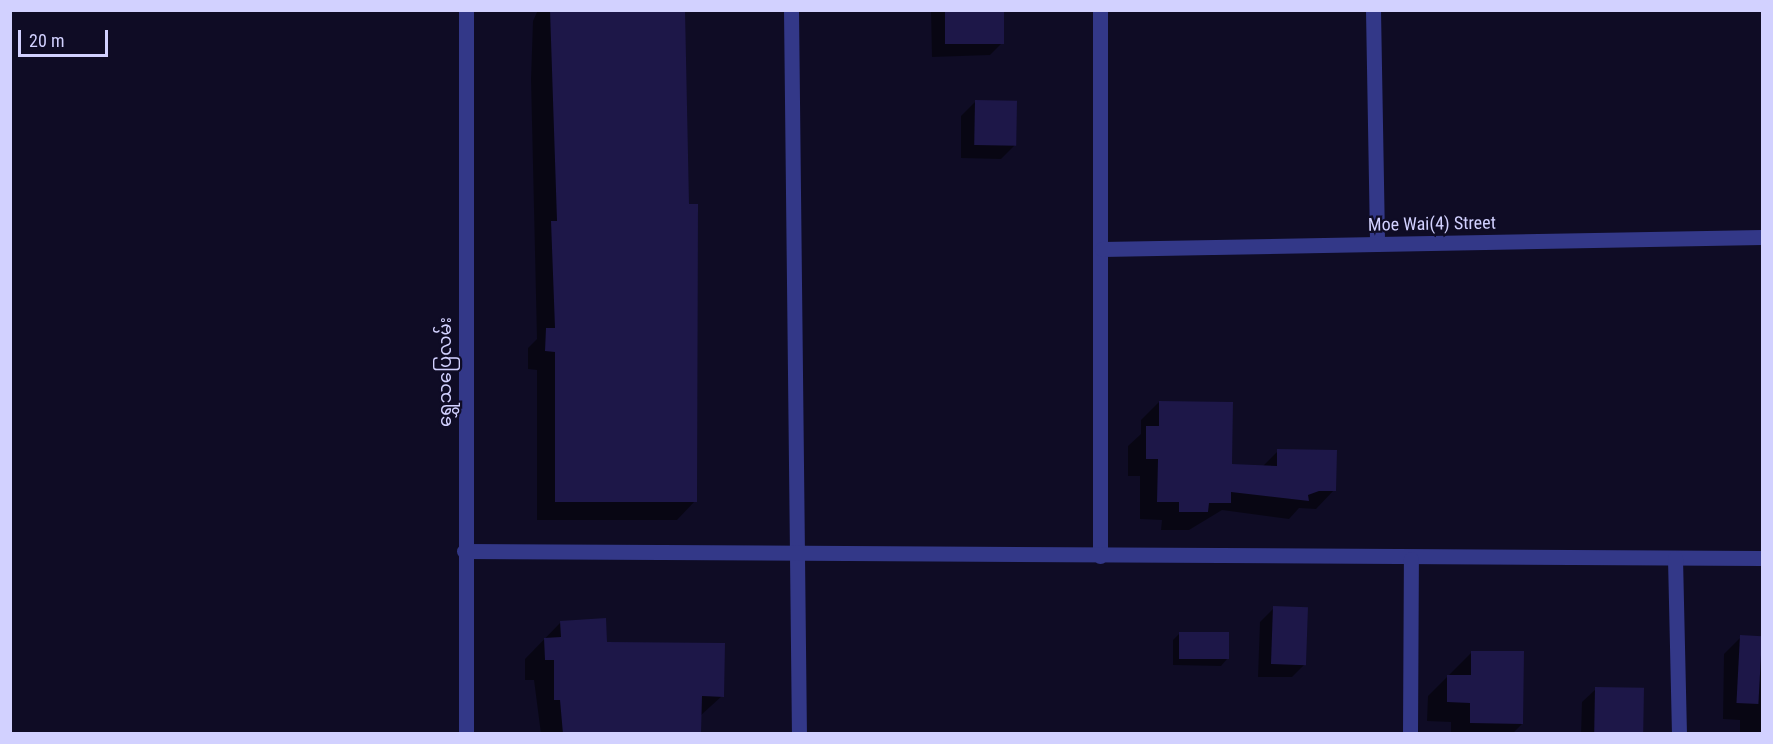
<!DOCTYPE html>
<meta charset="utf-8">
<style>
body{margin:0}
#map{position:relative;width:1773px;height:744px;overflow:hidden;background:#0f0c25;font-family:"Roboto Condensed","Noto Sans Myanmar",sans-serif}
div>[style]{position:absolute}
.shadow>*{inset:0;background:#0007}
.building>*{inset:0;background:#1d1748;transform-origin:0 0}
.street>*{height:15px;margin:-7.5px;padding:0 7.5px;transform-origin:7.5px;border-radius:7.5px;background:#333888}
span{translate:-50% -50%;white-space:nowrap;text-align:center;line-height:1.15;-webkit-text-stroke:4.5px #0f0c25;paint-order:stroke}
.street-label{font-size:18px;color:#d2d1ff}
.frame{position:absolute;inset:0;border:12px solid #d2d1ff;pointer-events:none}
.scale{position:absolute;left:18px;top:30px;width:90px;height:27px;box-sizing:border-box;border:3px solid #d2d1ff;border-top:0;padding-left:8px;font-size:18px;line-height:21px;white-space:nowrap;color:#d2d1ff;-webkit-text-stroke:4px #0f0c25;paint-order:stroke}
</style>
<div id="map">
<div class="shadow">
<div style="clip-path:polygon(538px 10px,683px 10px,695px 501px,677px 520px,537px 520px,537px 370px,528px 369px,528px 348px,537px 339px,531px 79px,533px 21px)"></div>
<div style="clip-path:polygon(931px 10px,1003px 10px,1004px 41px,990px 55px,932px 57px)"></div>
<div style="clip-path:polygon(975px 102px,1015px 145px,1001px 159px,961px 158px,961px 116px)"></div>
<div style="clip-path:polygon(1159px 402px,1230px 466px,1262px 467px,1278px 451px,1334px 490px,1316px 509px,1299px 508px,1289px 519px,1222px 510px,1189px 530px,1161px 530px,1162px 520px,1140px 519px,1140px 476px,1128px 476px,1128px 446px,1141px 434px,1141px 420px)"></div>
<div style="clip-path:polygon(1274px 608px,1305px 664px,1292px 677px,1258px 677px,1260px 622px)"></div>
<div style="clip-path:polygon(561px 622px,605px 644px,722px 696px,700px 716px,699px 734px,541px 734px,534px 680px,525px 680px,525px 659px)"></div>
<div style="clip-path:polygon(1180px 633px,1227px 659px,1221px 666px,1173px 665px,1173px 640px)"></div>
<div style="clip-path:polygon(1741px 637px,1762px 637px,1762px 734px,1740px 734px,1740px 720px,1723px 719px,1724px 654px)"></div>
<div style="clip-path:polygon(1472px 652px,1522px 724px,1512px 734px,1451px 734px,1451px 722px,1427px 721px,1428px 696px)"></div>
<div style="clip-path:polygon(1596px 689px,1642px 732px,1581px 734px,1582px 702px)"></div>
</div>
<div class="building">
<div style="clip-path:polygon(550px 10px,685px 10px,689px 204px,698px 204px,697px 502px,555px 502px,555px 352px,545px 351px,546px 328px,555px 328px,551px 221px,557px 221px)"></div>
<div style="left:945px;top:10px;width:59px;height:34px"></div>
<div style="left:975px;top:100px;width:42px;height:45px;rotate:1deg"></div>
<div style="clip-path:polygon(1159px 401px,1233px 402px,1232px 464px,1277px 466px,1277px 449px,1337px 450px,1336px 491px,1319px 491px,1308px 495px,1309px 501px,1231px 492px,1231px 503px,1209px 503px,1208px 512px,1179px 512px,1179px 502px,1157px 502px,1158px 459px,1146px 459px,1146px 426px,1159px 426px)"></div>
<div style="left:1273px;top:606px;width:35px;height:58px;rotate:2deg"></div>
<div style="clip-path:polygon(606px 618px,607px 642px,725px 643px,724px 697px,702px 696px,701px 734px,563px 734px,560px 700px,554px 700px,554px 660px,545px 660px,544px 638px,561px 637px,560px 621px)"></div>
<div style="left:1179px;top:632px;width:50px;height:27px"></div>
<div style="left:1740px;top:635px;width:22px;height:68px;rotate:3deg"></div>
<div style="clip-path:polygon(1471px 651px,1524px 651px,1523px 724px,1470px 723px,1470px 703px,1447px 702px,1447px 675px,1471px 675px)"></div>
<div style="left:1595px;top:687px;width:49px;height:45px;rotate:1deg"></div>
</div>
<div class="street">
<div style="left:791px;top:10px;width:724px;rotate:89.37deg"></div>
<div style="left:1100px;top:10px;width:546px;rotate:90deg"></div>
<div style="left:1373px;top:10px;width:234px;rotate:89deg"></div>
<div style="left:1102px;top:249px;width:660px;rotate:-1.04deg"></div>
<div style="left:464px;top:551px;width:1298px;rotate:0.31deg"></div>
<div style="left:1675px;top:558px;width:176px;rotate:88.7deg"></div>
<div style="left:466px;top:734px;width:724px;rotate:-90deg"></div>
<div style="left:1410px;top:734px;width:175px;rotate:-89.7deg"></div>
</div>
<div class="street-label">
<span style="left:1432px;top:224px;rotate:-1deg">Moe Wai(4) Street</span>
<span style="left:445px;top:372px;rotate:-90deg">ရွှေသပြေလမ်း</span>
</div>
<div class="frame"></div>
<div class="scale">20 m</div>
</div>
